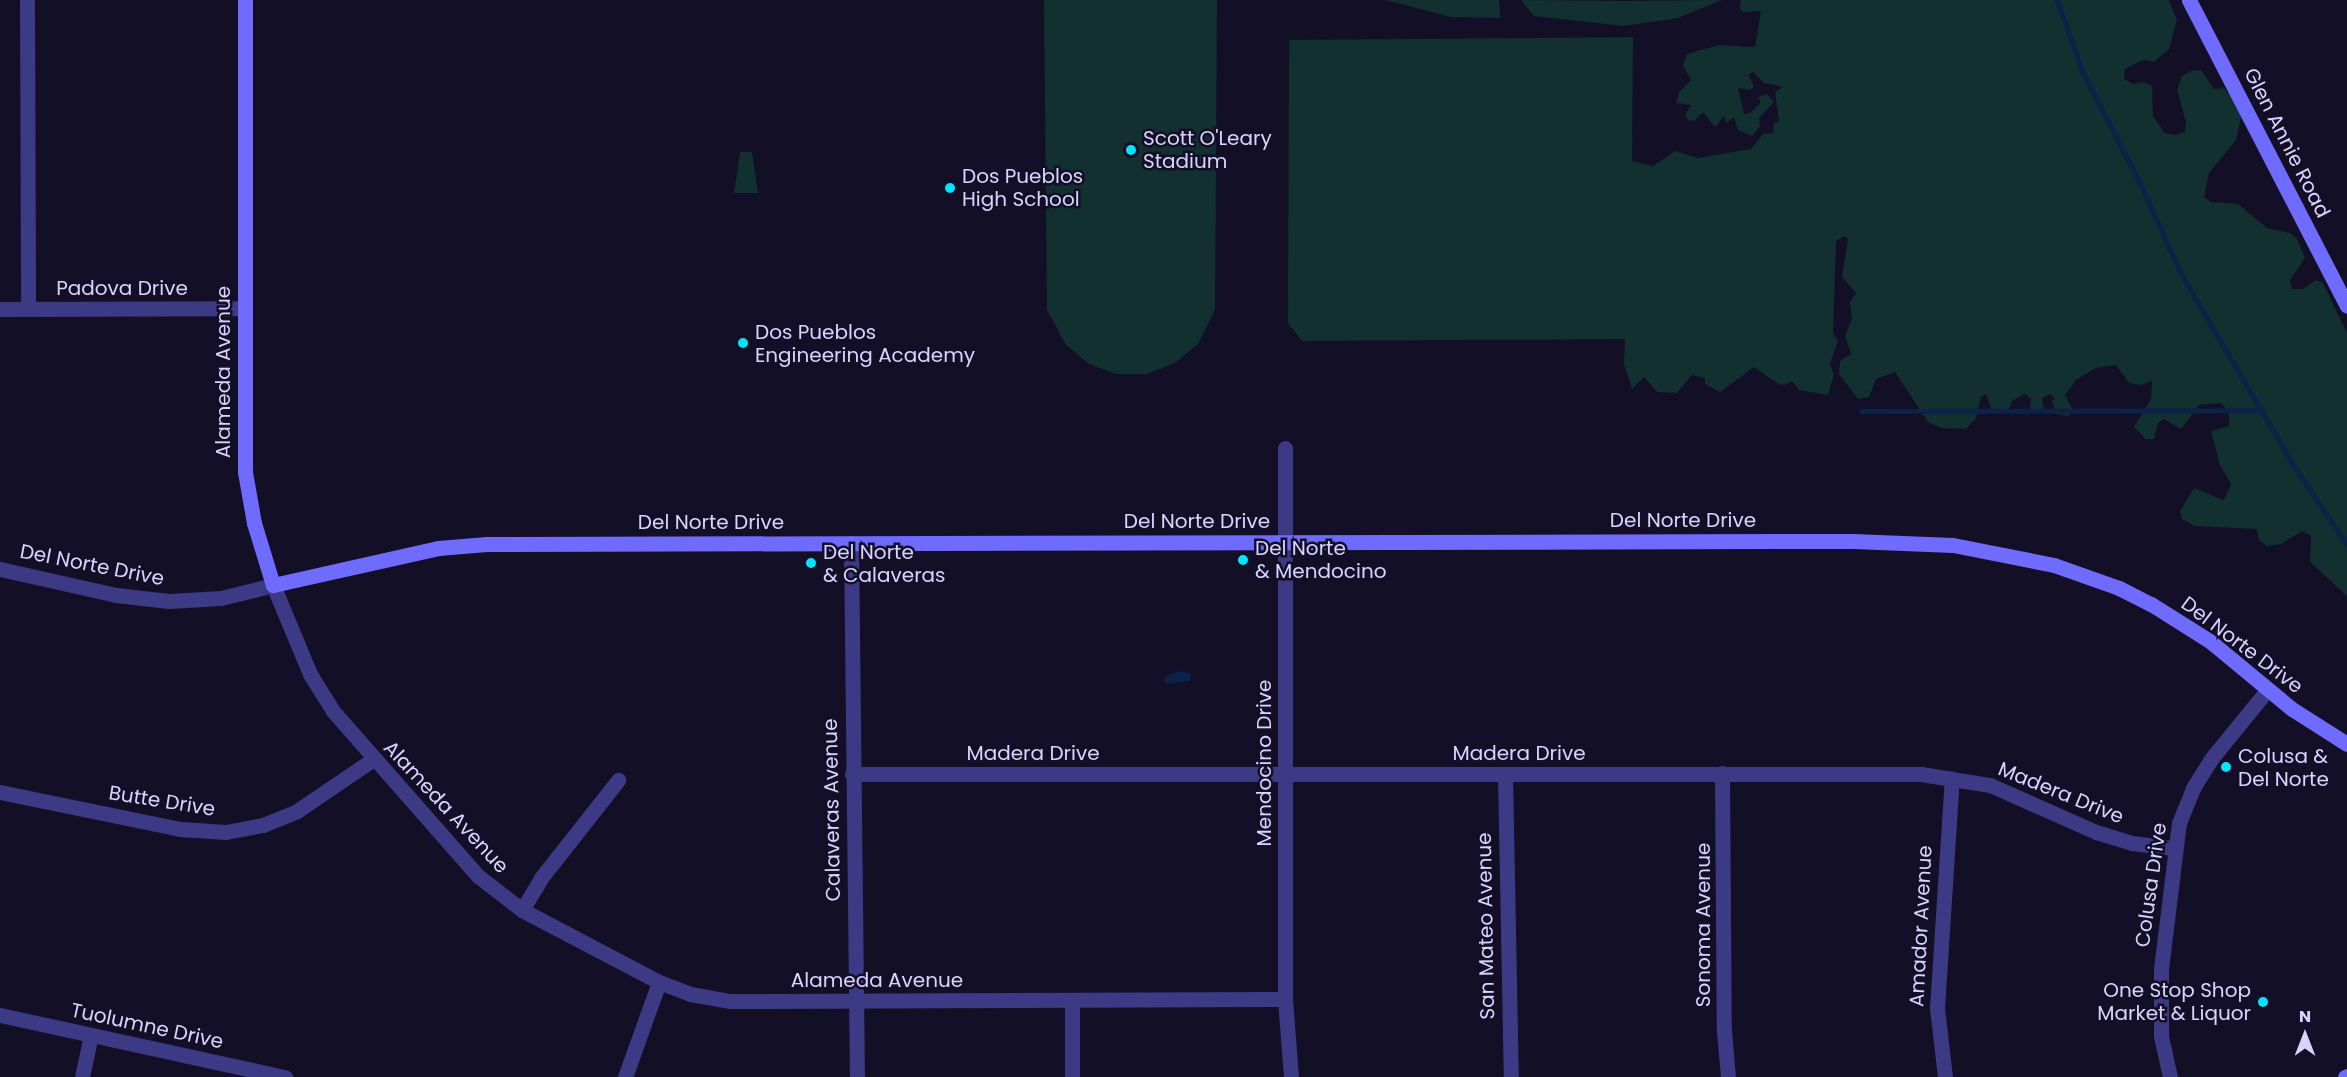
<!DOCTYPE html>
<style>
body{margin:0}
#map{position:relative;width:2347px;height:1077px;overflow:hidden;background:#130f26;font-family:Poppins,sans-serif}
div>[style]{position:absolute}
.green>*{inset:0;background:#12302f}
.water>*{inset:0;background:#0c2248}
.stream>*{height:5px;margin:-2.5px;padding:0 2.5px;transform-origin:2.5px;border-radius:2.5px;background:#0c2248}
.street>*{height:15px;margin:-7.5px;padding:0 7.5px;transform-origin:7.5px;border-radius:7.5px;background:#3d3a85}
.secondary>*{height:15px;margin:-7.5px;padding:0 7.5px;transform-origin:7.5px;border-radius:7.5px;background:#6f6bff}
.dots>*{width:16px;height:16px;translate:-50% -50%;box-sizing:border-box;border:3px solid #130f26;border-radius:50%}
span{translate:-50% -50%;white-space:nowrap;text-align:center;line-height:1.15;-webkit-text-stroke:5px #130f26;paint-order:stroke}
.poi-label{font-size:20px;color:#d9d4ff}
.left{translate:0 -50%;text-align:left}
.right{translate:-100% -50%;text-align:right}
.street-label{font-size:20px;color:#d9d4ff}
.north{position:absolute;left:2275px;top:1005px;width:60px;height:60px;-webkit-text-stroke:4px #130f26;paint-order:stroke;rotate:0deg;font-size:16px;font-weight:700;line-height:24px;text-align:center;color:#d9d4ff}
.north::after{content:'';display:block;margin:auto;width:21px;height:27px;background:#d9d4ff;clip-path:polygon(50% 0,100% 100%,50% 72%,0 100%)}
</style>
<div id="map">
<div class="green">
<div style="clip-path:polygon(1044px 0,1217px 0,1215px 310px,1198px 344px,1175px 363px,1147px 374px,1116px 374px,1089px 364px,1066px 345px,1047px 310px)"></div>
<div style="clip-path:polygon(1385px 0,1499px 0,1500px 18px,1451px 17px)"></div>
<div style="clip-path:polygon(1521px 0,1624px 1px,1722px 0,1678px 18px,1624px 26px,1534px 16px)"></div>
<div style="clip-path:polygon(1741px 0,2169px 0,2177px 20px,2169px 49px,2154px 62px,2143px 60px,2125px 69px,2124px 79px,2133px 84px,2143px 82px,2152px 86px,2153px 116px,2165px 133px,2175px 135px,2185px 132px,2186px 122px,2177px 90px,2182px 76px,2191px 71px,2201px 70px,2214px 89px,2223px 88px,2239px 104px,2241px 117px,2236px 140px,2209px 173px,2204px 197px,2211px 202px,2238px 204px,2267px 228px,2290px 233px,2297px 239px,2305px 258px,2290px 280px,2292px 289px,2303px 289px,2316px 280px,2323px 283px,2347px 333px,2347px 596px,2310px 562px,2311px 536px,2302px 531px,2281px 544px,2267px 546px,2259px 540px,2257px 529px,2195px 526px,2182px 519px,2180px 511px,2194px 488px,2224px 500px,2231px 484px,2220px 465px,2211px 431px,2229px 426px,2229px 412px,2221px 403px,2199px 405px,2181px 429px,2164px 419px,2158px 423px,2154px 439px,2146px 439px,2134px 427px,2151px 399px,2152px 381px,2140px 385px,2129px 383px,2116px 365px,2096px 368px,2076px 380px,2065px 395px,2073px 410px,2069px 416px,2055px 414px,2052px 401px,2055px 399px,2050px 394px,2042px 398px,2044px 410px,2039px 413px,2030px 410px,2031px 398px,2024px 394px,2012px 401px,2009px 410px,1993px 413px,1986px 394px,1981px 397px,1976px 418px,1966px 429px,1941px 428px,1928px 422px,1895px 372px,1876px 379px,1869px 397px,1858px 399px,1839px 374px,1840px 361px,1851px 354px,1845px 336px,1852px 318px,1850px 302px,1856px 293px,1842px 277px,1848px 239px,1844px 236px,1836px 241px,1833px 333px,1838px 341px,1830px 364px,1834px 375px,1828px 395px,1799px 390px,1792px 381px,1785px 385px,1777px 383px,1754px 367px,1720px 392px,1705px 384px,1705px 378px,1692px 375px,1677px 393px,1657px 392px,1644px 377px,1632px 389px,1624px 364px,1625px 339px,1302px 341px,1288px 323px,1289px 40px,1633px 37px,1632px 161px,1653px 166px,1675px 151px,1698px 158px,1751px 149px,1763px 134px,1773px 133px,1774px 123px,1779px 121px,1775px 92px,1783px 87px,1764px 83px,1753px 72px,1748px 75px,1754px 86px,1751px 90px,1738px 88px,1744px 114px,1750px 113px,1760px 103px,1759px 97px,1767px 94px,1774px 102px,1759px 118px,1760px 126px,1752px 136px,1738px 130px,1734px 117px,1726px 123px,1724px 116px,1715px 127px,1703px 112px,1694px 121px,1688px 120px,1685px 115px,1691px 105px,1676px 103px,1679px 92px,1691px 80px,1683px 66px,1687px 54px,1719px 45px,1755px 47px,1761px 11px,1743px 12px,1740px 8px)"></div>
<div style="clip-path:polygon(740px 152px,752px 152px,758px 193px,734px 193px)"></div>
</div>
<div class="water">
<div style="clip-path:polygon(1179px 671px,1191px 673px,1190px 681px,1166px 684px,1164px 677px)"></div>
</div>
<div class="stream">
<div style="left:2057px;top:0;width:75px;rotate:70.6deg"></div>
<div style="left:2082px;top:71px;width:127px;rotate:62.8deg"></div>
<div style="left:2140px;top:184px;width:99px;rotate:65.5deg"></div>
<div style="left:2181px;top:274px;width:221px;rotate:59.6deg"></div>
<div style="left:2293px;top:465px;width:97px;rotate:56deg"></div>
<div style="left:1861px;top:411px;width:401px;rotate:-0.1deg"></div>
</div>
<div class="street">
<div style="left:27px;top:0;width:309px;rotate:89.8deg"></div>
<div style="left:0;top:309px;width:244px;rotate:-0.2deg"></div>
<div style="left:1285px;top:448px;width:551px;rotate:90deg"></div>
<div style="left:1285px;top:999px;width:78px;rotate:85.6deg"></div>
<div style="left:851px;top:543px;width:534px;rotate:89.36deg"></div>
<div style="left:0;top:569px;width:119px;rotate:12.6deg"></div>
<div style="left:116px;top:595px;width:53px;rotate:6.5deg"></div>
<div style="left:169px;top:601px;width:52px;rotate:-3.3deg"></div>
<div style="left:221px;top:598px;width:54px;rotate:-14deg"></div>
<div style="left:273px;top:585px;width:96px;rotate:67.4deg"></div>
<div style="left:310px;top:674px;width:44px;rotate:58.1deg"></div>
<div style="left:333px;top:711px;width:220px;rotate:48.7deg"></div>
<div style="left:478px;top:876px;width:56px;rotate:37.7deg"></div>
<div style="left:522px;top:910px;width:155px;rotate:27.7deg"></div>
<div style="left:659px;top:982px;width:33px;rotate:21deg"></div>
<div style="left:690px;top:994px;width:41px;rotate:9.9deg"></div>
<div style="left:730px;top:1001px;width:555px;rotate:-0.21deg"></div>
<div style="left:1722px;top:773px;width:258px;rotate:89.6deg"></div>
<div style="left:1724px;top:1031px;width:46px;rotate:85deg"></div>
<div style="left:852px;top:774px;width:1069px"></div>
<div style="left:1921px;top:774px;width:70px;rotate:9.1deg"></div>
<div style="left:1990px;top:785px;width:116px;rotate:23.9deg"></div>
<div style="left:2096px;top:832px;width:38px;rotate:17deg"></div>
<div style="left:2132px;top:843px;width:41px;rotate:7deg"></div>
<div style="left:1505px;top:774px;width:303px;rotate:88.9deg"></div>
<div style="left:0;top:792px;width:184px;rotate:11.6deg"></div>
<div style="left:180px;top:829px;width:46px;rotate:3.7deg"></div>
<div style="left:226px;top:832px;width:38px;rotate:-11deg"></div>
<div style="left:263px;top:825px;width:37px;rotate:-22deg"></div>
<div style="left:297px;top:811px;width:91px;rotate:-34.2deg"></div>
<div style="left:522px;top:910px;width:37px;rotate:-59deg"></div>
<div style="left:541px;top:878px;width:125px;rotate:-51.8deg"></div>
<div style="left:1072px;top:1001px;width:76px;rotate:90deg"></div>
<div style="left:0;top:1015px;width:292px;rotate:12.3deg"></div>
<div style="left:82px;top:1077px;width:43px;rotate:-77.9deg"></div>
<div style="left:625px;top:1077px;width:101px;rotate:-70.3deg"></div>
<div style="left:1945px;top:1077px;width:69px;rotate:-96.6deg"></div>
<div style="left:1937px;top:1008px;width:230px;rotate:-86.3deg"></div>
<div style="left:2170px;top:1077px;width:42px;rotate:-102.4deg"></div>
<div style="left:2161px;top:1036px;width:67px;rotate:-90deg"></div>
<div style="left:2161px;top:969px;width:147px;rotate:-83deg"></div>
<div style="left:2179px;top:823px;width:38px;rotate:-68deg"></div>
<div style="left:2193px;top:788px;width:34px;rotate:-58deg"></div>
<div style="left:2211px;top:759px;width:90px;rotate:-50.8deg"></div>
</div>
<div class="secondary">
<div style="left:245px;top:0;width:472px;rotate:90deg"></div>
<div style="left:245px;top:472px;width:52px;rotate:80deg"></div>
<div style="left:254px;top:523px;width:65px;rotate:73deg"></div>
<div style="left:273px;top:585px;width:169px;rotate:-12.6deg"></div>
<div style="left:438px;top:548px;width:49px;rotate:-4.7deg"></div>
<div style="left:487px;top:544px;width:1366px;rotate:-0.13deg"></div>
<div style="left:1853px;top:541px;width:100px;rotate:2.3deg"></div>
<div style="left:1953px;top:545px;width:103px;rotate:11.2deg"></div>
<div style="left:2054px;top:565px;width:69px;rotate:19.5deg"></div>
<div style="left:2119px;top:588px;width:36px;rotate:27deg"></div>
<div style="left:2151px;top:604px;width:71px;rotate:32.3deg"></div>
<div style="left:2211px;top:642px;width:105px;rotate:39.6deg"></div>
<div style="left:2292px;top:709px;width:65px;rotate:32.5deg"></div>
<div style="left:2189px;top:0;width:344px;rotate:62.7deg"></div>
<div style="left:2345px;top:1077px;width:2px;rotate:-27deg"></div>
</div>
<div class="dots">
<div style="left:1131px;top:150px;background:#00e5ff"></div>
<div style="left:950px;top:188px;background:#00e5ff"></div>
<div style="left:743px;top:343px;background:#00e5ff"></div>
<div style="left:1243px;top:560px;background:#00e5ff"></div>
<div style="left:811px;top:563px;background:#00e5ff"></div>
<div style="left:2226px;top:767px;background:#00e5ff"></div>
<div style="left:2263px;top:1002px;background:#00e5ff"></div>
</div>
<div class="poi-label">
<span class="left" style="left:1143px;top:150px">Scott O'Leary<br>Stadium</span>
<span class="left" style="left:962px;top:188px">Dos Pueblos<br>High School</span>
<span class="left" style="left:755px;top:344px">Dos Pueblos<br>Engineering Academy</span>
<span class="left" style="left:1255px;top:560px">Del Norte<br>&amp; Mendocino</span>
<span class="left" style="left:823px;top:564px">Del Norte<br>&amp; Calaveras</span>
<span class="left" style="left:2238px;top:768px">Colusa &amp;<br>Del Norte</span>
<span class="right" style="left:2251px;top:1002px">One Stop Shop<br>Market &amp; Liquor</span>
</div>
<div class="street-label">
<span style="left:2287px;top:143px;rotate:63deg">Glen Annie Road</span>
<span style="left:122px;top:288px">Padova Drive</span>
<span style="left:223px;top:372px;rotate:-90deg">Alameda Avenue</span>
<span style="left:1683px;top:520px">Del Norte Drive</span>
<span style="left:1197px;top:521px">Del Norte Drive</span>
<span style="left:711px;top:522px">Del Norte Drive</span>
<span style="left:92px;top:565px;rotate:11deg">Del Norte Drive</span>
<span style="left:2242px;top:645px;rotate:37deg">Del Norte Drive</span>
<span style="left:1033px;top:753px">Madera Drive</span>
<span style="left:1519px;top:753px">Madera Drive</span>
<span style="left:1264px;top:763px;rotate:-90deg">Mendocino Drive</span>
<span style="left:2061px;top:793px;rotate:22deg">Madera Drive</span>
<span style="left:162px;top:801px;rotate:9deg">Butte Drive</span>
<span style="left:446px;top:807px;rotate:47deg">Alameda Avenue</span>
<span style="left:832px;top:810px;rotate:-91deg">Calaveras Avenue</span>
<span style="left:2151px;top:885px;rotate:-82deg">Colusa Drive</span>
<span style="left:1703px;top:925px;rotate:-90deg">Sonoma Avenue</span>
<span style="left:1486px;top:926px;rotate:-91deg">San Mateo Avenue</span>
<span style="left:1921px;top:926px;rotate:-87deg">Amador Avenue</span>
<span style="left:877px;top:980px">Alameda Avenue</span>
<span style="left:147px;top:1026px;rotate:12deg">Tuolumne Drive</span>
</div>
<div class="north">N</div>
</div>
